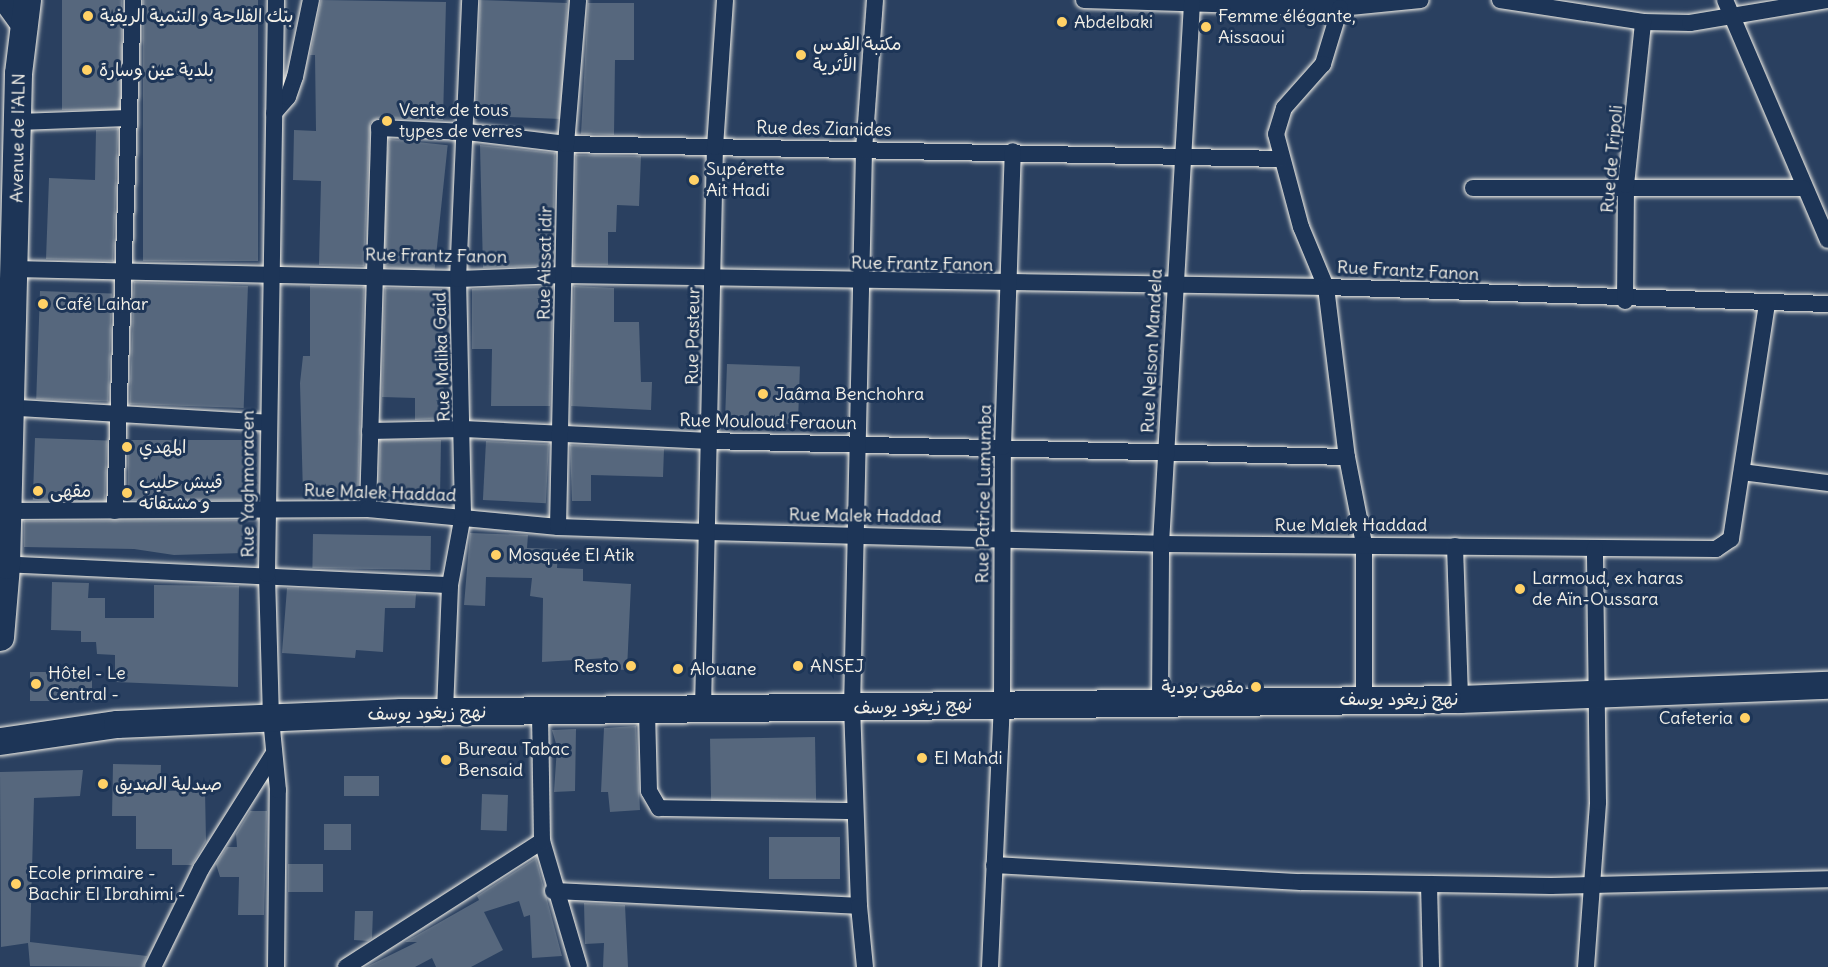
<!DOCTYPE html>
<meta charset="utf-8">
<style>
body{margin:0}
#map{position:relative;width:1828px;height:967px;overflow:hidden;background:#2a4060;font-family:Delius,"Playpen Sans Arabic",sans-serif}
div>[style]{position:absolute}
.building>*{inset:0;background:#56677d;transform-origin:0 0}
.roads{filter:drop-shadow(0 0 2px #f4f1e8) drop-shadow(0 0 2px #f4f1e8)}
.street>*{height:16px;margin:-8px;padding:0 8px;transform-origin:8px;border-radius:8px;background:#1d3557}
.secondary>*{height:24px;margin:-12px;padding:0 12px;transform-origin:12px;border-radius:12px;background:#1d3557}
.primary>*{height:27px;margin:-13.5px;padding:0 13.5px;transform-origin:13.5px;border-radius:13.5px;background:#1d3557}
.dots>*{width:16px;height:16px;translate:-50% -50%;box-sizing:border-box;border:3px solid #1d3557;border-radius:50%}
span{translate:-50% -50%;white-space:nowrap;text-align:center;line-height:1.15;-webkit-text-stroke:6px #1d3557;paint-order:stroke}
.poi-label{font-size:18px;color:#f4f1e8}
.left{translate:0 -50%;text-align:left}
.right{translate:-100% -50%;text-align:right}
.street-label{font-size:18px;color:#f4f1e8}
</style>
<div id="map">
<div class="building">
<div style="left:62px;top:0;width:60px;height:110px"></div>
<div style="left:143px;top:0;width:115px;height:261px"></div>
<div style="clip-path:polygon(321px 0,446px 2px,443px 120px,379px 118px,370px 123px,364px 266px,319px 265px,321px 181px,293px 180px,294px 130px,316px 131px,315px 55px,310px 55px)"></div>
<div style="left:480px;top:0;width:87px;height:116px;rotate:2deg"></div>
<div style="clip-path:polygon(588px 3px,634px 3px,634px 60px,615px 60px,614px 135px,581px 134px)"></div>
<div style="clip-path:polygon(118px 129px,113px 261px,46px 259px,49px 178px,95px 180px,96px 130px)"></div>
<div style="left:389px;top:139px;width:59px;height:128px;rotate:6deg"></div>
<div style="clip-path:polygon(480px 145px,555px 153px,553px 265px,483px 268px)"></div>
<div style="clip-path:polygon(576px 155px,641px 156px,639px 206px,617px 205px,616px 232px,608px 232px,608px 265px,574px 265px)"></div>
<div style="left:134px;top:282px;width:114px;height:122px;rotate:2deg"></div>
<div style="clip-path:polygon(310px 286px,364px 287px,358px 497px,303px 495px,300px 383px,303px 356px,310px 356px)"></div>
<div style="clip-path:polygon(553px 286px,550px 406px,491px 406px,492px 349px,472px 349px,472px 289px)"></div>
<div style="clip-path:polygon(574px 286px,614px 288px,614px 322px,639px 322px,641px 382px,652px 382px,651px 410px,571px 406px)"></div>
<div style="clip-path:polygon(385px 288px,442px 289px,444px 418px,415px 420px,415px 398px,382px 397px)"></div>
<div style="left:40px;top:291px;width:72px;height:108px;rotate:2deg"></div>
<div style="left:727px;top:364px;width:73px;height:58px;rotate:2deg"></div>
<div style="left:35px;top:438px;width:72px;height:62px;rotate:2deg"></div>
<div style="left:128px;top:440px;width:116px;height:60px"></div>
<div style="left:441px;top:440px;width:58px;height:61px;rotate:91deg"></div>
<div style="left:486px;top:441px;width:63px;height:59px;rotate:3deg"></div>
<div style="clip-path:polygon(570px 445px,664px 449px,663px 477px,591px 475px,591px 501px,572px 501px)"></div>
<div style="clip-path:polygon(242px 520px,244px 553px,174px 555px,134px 549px,24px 547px,24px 521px)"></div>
<div style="clip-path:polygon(470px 533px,528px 535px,527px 548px,558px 549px,557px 568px,583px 569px,583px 581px,631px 584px,627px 670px,606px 669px,607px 658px,542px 662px,543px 598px,530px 596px,532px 578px,486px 577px,485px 606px,464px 605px)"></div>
<div style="left:313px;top:534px;width:118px;height:34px;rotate:1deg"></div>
<div style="clip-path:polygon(52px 582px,89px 583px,88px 598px,105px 598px,105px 618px,154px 618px,154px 585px,239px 586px,238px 687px,115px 682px,115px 655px,97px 654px,96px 642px,81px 642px,81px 631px,51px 630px)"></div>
<div style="clip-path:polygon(287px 588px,416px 594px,415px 608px,385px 608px,383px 652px,356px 650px,355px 658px,282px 653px)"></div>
<div style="left:30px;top:672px;width:62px;height:29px"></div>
<div style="clip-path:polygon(636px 726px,640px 810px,610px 812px,608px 792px,601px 792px,604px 728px)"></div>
<div style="clip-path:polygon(576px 729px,575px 791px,554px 792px,557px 747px,552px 730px)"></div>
<div style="left:815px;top:737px;width:63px;height:105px;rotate:89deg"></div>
<div style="clip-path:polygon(113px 764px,161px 765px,160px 791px,205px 790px,206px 841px,192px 865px,172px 865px,172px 849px,136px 849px,136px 816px,112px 816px)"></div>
<div style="clip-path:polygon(83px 770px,80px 796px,34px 798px,30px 942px,147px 956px,143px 967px,30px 966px,28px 943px,1px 947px,0 772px)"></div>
<div style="left:344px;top:776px;width:35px;height:20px"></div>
<div style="left:482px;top:794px;width:26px;height:36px;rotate:2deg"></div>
<div style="clip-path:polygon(250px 811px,267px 811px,264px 915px,238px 915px,239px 877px,220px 877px,216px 864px,227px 847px,237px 847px,236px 834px)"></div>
<div style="left:324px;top:824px;width:27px;height:26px"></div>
<div style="left:769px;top:837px;width:71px;height:42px"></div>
<div style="clip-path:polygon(536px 858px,562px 956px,532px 958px,530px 915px,524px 917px,519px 901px,484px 912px,503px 950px,471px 967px,436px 967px,432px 958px,415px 967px,366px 967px,417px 942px,405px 942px,479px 900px,477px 896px)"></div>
<div style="left:288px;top:864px;width:35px;height:28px"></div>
<div style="clip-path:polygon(584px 903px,625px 905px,628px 967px,603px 967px,604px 943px,585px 944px)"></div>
<div style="clip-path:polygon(355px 911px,373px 911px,372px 938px,368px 941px,354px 940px)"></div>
</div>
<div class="roads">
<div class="street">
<div style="left:1084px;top:0;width:256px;rotate:1.8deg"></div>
<div style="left:1340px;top:8px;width:81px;rotate:-5.6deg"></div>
<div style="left:1500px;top:0;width:145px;rotate:8.7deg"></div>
<div style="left:1643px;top:22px;width:47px;rotate:1.2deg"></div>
<div style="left:1690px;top:23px;width:140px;rotate:-9.5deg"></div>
<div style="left:1725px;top:0;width:261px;rotate:66.8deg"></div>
<div style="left:1340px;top:8px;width:59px;rotate:106.9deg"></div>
<div style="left:1323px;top:64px;width:59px;rotate:131.6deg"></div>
<div style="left:1284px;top:108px;width:27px;rotate:107deg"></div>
<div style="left:1276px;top:134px;width:96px;rotate:75deg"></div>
<div style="left:1301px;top:227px;width:65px;rotate:67.4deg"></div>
<div style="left:1326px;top:287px;width:171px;rotate:83deg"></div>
<div style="left:1347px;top:457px;width:89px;rotate:78.9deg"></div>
<div style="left:1364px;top:544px;width:154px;rotate:90deg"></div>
<div style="left:274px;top:113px;width:21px;rotate:-49deg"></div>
<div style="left:288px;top:97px;width:21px;rotate:-71deg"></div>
<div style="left:295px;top:77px;width:79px;rotate:-78.3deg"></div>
<div style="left:19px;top:122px;width:108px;rotate:-2.1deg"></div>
<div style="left:1473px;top:188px;width:330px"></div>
<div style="left:14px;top:269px;width:444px;rotate:1.3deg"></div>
<div style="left:458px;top:279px;width:106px;rotate:-2.2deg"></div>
<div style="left:564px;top:275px;width:762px;rotate:0.9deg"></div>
<div style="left:1326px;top:287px;width:502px;rotate:1.94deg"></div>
<div style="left:1625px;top:301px;width:116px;rotate:-89.5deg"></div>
<div style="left:1626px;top:185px;width:164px;rotate:-84deg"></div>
<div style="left:2px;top:407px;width:266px;rotate:3.4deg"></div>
<div style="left:370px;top:431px;width:94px;rotate:-1.2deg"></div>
<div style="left:464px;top:429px;width:246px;rotate:2.8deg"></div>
<div style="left:710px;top:441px;width:637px;rotate:1.44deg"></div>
<div style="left:1742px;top:472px;width:87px;rotate:7.3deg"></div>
<div style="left:368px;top:509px;width:381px;rotate:-88.3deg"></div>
<div style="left:379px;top:128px;width:88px;rotate:2.6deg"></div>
<div style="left:467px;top:132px;width:100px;rotate:6.9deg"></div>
<div style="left:566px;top:144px;width:714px;rotate:1.2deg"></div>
<div style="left:5px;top:511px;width:363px;rotate:-0.3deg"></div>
<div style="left:368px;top:509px;width:191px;rotate:5.4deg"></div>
<div style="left:558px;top:527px;width:150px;rotate:1.9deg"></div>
<div style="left:708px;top:532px;width:453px;rotate:1.5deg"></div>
<div style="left:1161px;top:544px;width:555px;rotate:0.52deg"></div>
<div style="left:1716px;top:549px;width:18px;rotate:-34deg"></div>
<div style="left:1731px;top:539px;width:239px;rotate:-81.3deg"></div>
<div style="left:115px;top:511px;width:511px;rotate:-87.98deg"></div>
<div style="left:558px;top:527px;width:383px;rotate:-88.8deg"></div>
<div style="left:566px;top:144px;width:144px;rotate:-85.2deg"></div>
<div style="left:1455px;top:546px;width:153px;rotate:88.1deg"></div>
<div style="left:0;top:564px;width:450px;rotate:2.7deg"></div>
<div style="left:1160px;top:701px;width:157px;rotate:-89.6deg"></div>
<div style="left:1161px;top:544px;width:542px;rotate:-86.72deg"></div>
<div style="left:703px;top:709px;width:562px;rotate:-88.78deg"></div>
<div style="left:715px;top:147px;width:147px;rotate:-86.1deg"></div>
<div style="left:647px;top:710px;width:81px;rotate:88.6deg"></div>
<div style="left:649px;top:791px;width:20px;rotate:60deg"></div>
<div style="left:659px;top:808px;width:194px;rotate:0.9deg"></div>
<div style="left:445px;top:711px;width:126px;rotate:-87.7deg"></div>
<div style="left:450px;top:585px;width:71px;rotate:-79.5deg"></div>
<div style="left:463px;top:515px;width:236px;rotate:-91.2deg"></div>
<div style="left:458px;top:279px;width:279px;rotate:-87.5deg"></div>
<div style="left:542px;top:841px;width:131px;rotate:73.6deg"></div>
<div style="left:994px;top:865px;width:307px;rotate:3.2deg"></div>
<div style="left:1301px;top:882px;width:250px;rotate:0.9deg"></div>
<div style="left:1551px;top:886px;width:277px;rotate:-1.4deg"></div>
<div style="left:1429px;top:884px;width:83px;rotate:88.6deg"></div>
<div style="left:553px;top:891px;width:306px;rotate:2.8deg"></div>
<div style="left:859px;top:906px;width:197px;rotate:-92deg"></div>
<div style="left:852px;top:709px;width:559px;rotate:-88.77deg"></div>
<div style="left:864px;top:150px;width:150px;rotate:-85.8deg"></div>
<div style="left:859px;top:906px;width:61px;rotate:84.4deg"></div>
<div style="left:153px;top:967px;width:109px;rotate:-63.9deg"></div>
<div style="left:201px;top:869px;width:137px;rotate:-57.8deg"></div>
<div style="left:276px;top:967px;width:177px;rotate:-89.4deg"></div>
<div style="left:278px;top:790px;width:71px;rotate:-95.6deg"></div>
<div style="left:271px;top:719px;width:145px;rotate:-91.6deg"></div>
<div style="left:267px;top:574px;width:574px;rotate:-89.1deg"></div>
<div style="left:346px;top:967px;width:233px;rotate:-32.7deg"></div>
<div style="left:542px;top:841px;width:130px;rotate:-90.9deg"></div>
<div style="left:990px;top:967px;width:264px;rotate:-87.4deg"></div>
<div style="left:1002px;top:703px;width:256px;rotate:-89.8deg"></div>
<div style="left:1003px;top:447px;width:296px;rotate:-88.1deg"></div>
<div style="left:1586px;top:967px;width:165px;rotate:-85.8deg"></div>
<div style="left:1598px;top:802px;width:254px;rotate:-90.7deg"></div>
</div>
<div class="secondary">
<div style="left:5px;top:0;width:34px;rotate:54deg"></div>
</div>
<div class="primary">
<div style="left:0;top:637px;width:72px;rotate:-85.2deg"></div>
<div style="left:6px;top:565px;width:492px;rotate:-88.6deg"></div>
<div style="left:18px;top:73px;width:74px;rotate:-83deg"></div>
<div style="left:0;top:741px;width:118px;rotate:-8.3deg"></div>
<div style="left:117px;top:724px;width:284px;rotate:-2.4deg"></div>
<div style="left:401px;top:712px;width:1059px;rotate:-0.7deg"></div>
<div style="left:1460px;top:699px;width:368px;rotate:-2.2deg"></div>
</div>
</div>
<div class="dots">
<div style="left:88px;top:16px;background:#ffd166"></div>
<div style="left:1062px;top:22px;background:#ffd166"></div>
<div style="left:1206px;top:27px;background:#ffd166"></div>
<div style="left:801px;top:55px;background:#ffd166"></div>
<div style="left:87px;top:70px;background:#ffd166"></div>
<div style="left:387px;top:121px;background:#ffd166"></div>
<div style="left:694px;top:180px;background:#ffd166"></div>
<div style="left:43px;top:304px;background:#ffd166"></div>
<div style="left:763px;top:394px;background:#ffd166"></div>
<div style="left:127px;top:447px;background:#ffd166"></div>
<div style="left:38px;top:491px;background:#ffd166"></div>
<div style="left:127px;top:493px;background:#ffd166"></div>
<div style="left:496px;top:555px;background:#ffd166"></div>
<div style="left:1520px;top:589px;background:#ffd166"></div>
<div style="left:631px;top:666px;background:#ffd166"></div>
<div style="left:798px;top:666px;background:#ffd166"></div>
<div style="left:678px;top:669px;background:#ffd166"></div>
<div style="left:36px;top:684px;background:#ffd166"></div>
<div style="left:1256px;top:687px;background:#ffd166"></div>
<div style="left:1745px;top:718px;background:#ffd166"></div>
<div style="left:922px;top:758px;background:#ffd166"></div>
<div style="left:446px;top:760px;background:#ffd166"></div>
<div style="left:103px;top:784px;background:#ffd166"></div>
<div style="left:16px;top:884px;background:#ffd166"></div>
</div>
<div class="poi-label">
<span class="left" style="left:100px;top:16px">بنك الفلاحة و التنمية الريفية</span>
<span class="left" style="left:1218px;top:27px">Femme élégante,<br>Aissaoui</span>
<span class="left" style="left:1074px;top:22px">Abdelbaki</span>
<span class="left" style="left:813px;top:55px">مكتبة القدس<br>الأثرية</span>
<span class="left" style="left:99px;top:70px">بلدية عين وسارة</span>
<span class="left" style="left:399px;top:121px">Vente de tous<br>types de verres</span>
<span class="left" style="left:706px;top:180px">Supérette<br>Ait Hadi</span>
<span class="left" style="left:55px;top:304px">Café Laihar</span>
<span class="left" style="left:775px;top:394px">Jaâma Benchohra</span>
<span class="left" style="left:139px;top:447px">المهدي</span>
<span class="left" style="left:139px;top:493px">قيبش حليب<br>و مشتقاته</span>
<span class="left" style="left:50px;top:491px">مقهى</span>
<span class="left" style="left:508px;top:555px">Mosquée El Atik</span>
<span class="left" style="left:1532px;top:589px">Larmoud, ex haras<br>de Aïn-Oussara</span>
<span class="right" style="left:619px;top:666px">Resto</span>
<span class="left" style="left:810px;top:666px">ANSEJ</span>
<span class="left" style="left:690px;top:669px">Alouane</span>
<span class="left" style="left:48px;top:684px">Hôtel - Le<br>Central -</span>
<span class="right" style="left:1244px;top:687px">مقهى بودية</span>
<span class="right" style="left:1733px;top:718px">Cafeteria</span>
<span class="left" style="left:458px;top:760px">Bureau Tabac<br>Bensaid</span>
<span class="left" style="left:934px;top:758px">El Mahdi</span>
<span class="left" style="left:115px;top:784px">صيدلية الصديق</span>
<span class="left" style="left:28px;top:884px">Ecole primaire -<br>Bachir El Ibrahimi -</span>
</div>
<div class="street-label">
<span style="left:824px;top:129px;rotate:1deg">Rue des Zianides</span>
<span style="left:18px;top:138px;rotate:-89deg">Avenue de l'ALN</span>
<span style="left:1612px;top:159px;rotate:-85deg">Rue de Tripoli</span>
<span style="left:436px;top:256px;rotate:1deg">Rue Frantz Fanon</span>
<span style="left:545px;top:263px;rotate:-89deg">Rue Aissat idir</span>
<span style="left:922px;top:264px;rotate:1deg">Rue Frantz Fanon</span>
<span style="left:1408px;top:271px;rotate:3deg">Rue Frantz Fanon</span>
<span style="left:693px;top:336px;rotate:-89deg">Rue Pasteur</span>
<span style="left:1152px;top:351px;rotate:-87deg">Rue Nelson Mandela</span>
<span style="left:442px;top:357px;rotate:-92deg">Rue Malika Gaid</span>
<span style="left:768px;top:422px;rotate:1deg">Rue Mouloud Feraoun</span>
<span style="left:248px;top:484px;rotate:-90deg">Rue Yaghmoracen</span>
<span style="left:380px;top:493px;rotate:2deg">Rue Malek Haddad</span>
<span style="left:984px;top:494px;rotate:-89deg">Rue Patrice Lumumba</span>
<span style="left:865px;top:516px;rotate:1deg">Rue Malek Haddad</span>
<span style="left:1351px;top:525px">Rue Malek Haddad</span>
<span style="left:1399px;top:699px">نهج زيغود يوسف</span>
<span style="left:913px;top:706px;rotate:-2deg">نهج زيغود يوسف</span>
<span style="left:427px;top:713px;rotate:-1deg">نهج زيغود يوسف</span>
</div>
</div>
